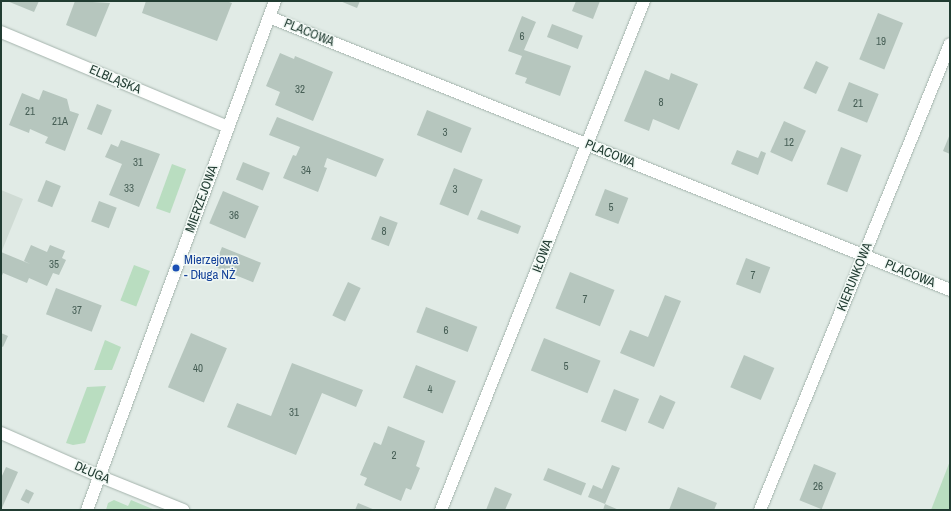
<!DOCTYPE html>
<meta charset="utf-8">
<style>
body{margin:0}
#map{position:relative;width:951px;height:511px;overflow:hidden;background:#e1ebe6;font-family:"Archivo Narrow",sans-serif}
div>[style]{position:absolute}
.built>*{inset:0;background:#cfdbd4}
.green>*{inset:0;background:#b9ddc0;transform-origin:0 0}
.building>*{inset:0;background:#b6c6be;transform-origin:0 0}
.roads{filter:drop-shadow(0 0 1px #a4b3ac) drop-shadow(0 0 1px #a4b3ac)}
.street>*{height:12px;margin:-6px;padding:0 6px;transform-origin:6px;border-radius:6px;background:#fff}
.secondary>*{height:12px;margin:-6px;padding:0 6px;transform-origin:6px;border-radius:6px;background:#fff}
.dots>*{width:11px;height:11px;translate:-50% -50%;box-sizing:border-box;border:2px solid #f1f8f4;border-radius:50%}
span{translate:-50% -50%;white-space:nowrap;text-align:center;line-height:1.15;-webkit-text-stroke:3px #f1f8f4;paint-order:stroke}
.number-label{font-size:11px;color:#465e55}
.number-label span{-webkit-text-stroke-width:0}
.street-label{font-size:13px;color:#213c32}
.transit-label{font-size:13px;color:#164399}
.left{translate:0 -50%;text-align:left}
.frame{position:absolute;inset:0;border:2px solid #213c32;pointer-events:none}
</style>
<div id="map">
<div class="built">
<div style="clip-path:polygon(1px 190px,23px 199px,1px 253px)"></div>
</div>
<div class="green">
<div style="left:172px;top:164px;width:15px;height:47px;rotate:20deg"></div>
<div style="left:134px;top:265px;width:17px;height:38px;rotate:21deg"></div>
<div style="clip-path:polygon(105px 340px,121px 347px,112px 370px,94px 370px)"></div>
<div style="clip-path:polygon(106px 386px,85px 443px,73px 445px,66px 443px,87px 387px)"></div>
<div style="clip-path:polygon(950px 461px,950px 510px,931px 510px)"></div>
<div style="clip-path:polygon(114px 500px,128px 506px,131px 500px,155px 510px,106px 510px,108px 503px)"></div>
</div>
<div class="building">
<div style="clip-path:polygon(7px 1px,39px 1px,34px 12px)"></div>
<div style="clip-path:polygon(75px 1px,110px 3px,96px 37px,66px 25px)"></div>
<div style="clip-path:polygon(146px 1px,226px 1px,232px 3px,217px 41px,142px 13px)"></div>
<div style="clip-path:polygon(340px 1px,360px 1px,357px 8px)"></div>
<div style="clip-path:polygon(576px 1px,600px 1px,593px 19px,572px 11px)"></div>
<div style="left:878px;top:13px;width:27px;height:50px;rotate:22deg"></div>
<div style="clip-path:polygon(522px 16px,536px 22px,524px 50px,571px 66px,560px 96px,525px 83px,527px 78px,515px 74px,522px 56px,508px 51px)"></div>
<div style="left:552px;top:24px;width:33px;height:14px;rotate:21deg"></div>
<div style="clip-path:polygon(280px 53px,294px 59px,295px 56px,333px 72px,313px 121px,275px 105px,280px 92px,266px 86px)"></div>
<div style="left:816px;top:61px;width:14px;height:30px;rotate:25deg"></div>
<div style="clip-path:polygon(645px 70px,669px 80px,671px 73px,698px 84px,679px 130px,653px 119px,649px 131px,624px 121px)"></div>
<div style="left:849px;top:82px;width:32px;height:31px;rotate:22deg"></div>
<div style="clip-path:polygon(43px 90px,67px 99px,70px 111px,79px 114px,65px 151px,45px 143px,48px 137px,30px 129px,29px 133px,9px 125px,22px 93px,39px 100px)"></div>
<div style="left:97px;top:104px;width:16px;height:27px;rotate:22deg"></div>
<div style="left:427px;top:110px;width:48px;height:27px;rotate:22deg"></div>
<div style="clip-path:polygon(277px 117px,384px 159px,376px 177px,327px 158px,324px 167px,327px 168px,318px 192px,283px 178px,293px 155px,296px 156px,300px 147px,269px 135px)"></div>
<div style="left:784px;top:121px;width:24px;height:34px;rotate:24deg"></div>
<div style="clip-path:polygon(950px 134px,950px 154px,943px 151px)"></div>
<div style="clip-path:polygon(121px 140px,160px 154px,139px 207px,109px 195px,122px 164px,105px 157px,111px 144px,118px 147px)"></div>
<div style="left:841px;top:147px;width:22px;height:40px;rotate:21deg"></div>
<div style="clip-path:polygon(737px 150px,758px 158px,761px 151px,766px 153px,758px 175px,731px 164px)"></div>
<div style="left:243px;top:162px;width:29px;height:19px;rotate:22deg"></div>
<div style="left:454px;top:168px;width:31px;height:39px;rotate:22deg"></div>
<div style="left:46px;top:180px;width:16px;height:23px;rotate:22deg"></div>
<div style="left:605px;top:189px;width:25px;height:28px;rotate:21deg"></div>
<div style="left:223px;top:191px;width:39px;height:35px;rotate:23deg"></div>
<div style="left:99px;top:201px;width:19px;height:22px;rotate:21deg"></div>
<div style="clip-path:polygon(481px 210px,521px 226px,518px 234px,477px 219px)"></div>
<div style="left:380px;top:216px;width:19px;height:25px;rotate:21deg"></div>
<div style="clip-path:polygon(31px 245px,47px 252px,50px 245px,65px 251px,62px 258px,66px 260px,59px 275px,53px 273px,47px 286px,29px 278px,27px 283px,3px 273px,1px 278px,1px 252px,30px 264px,24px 261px)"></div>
<div style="left:222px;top:247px;width:42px;height:21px;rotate:22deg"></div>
<div style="left:746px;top:258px;width:26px;height:28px;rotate:21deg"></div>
<div style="left:570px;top:272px;width:48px;height:39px;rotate:22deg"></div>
<div style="left:348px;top:282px;width:14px;height:37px;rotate:25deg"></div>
<div style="left:56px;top:288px;width:49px;height:28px;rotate:21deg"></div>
<div style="clip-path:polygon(665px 295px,681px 301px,654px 367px,620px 353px,630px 330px,648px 337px)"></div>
<div style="left:426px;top:307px;width:55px;height:27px;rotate:21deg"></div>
<div style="clip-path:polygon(1px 333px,8px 336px,3px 347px,1px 346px)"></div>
<div style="left:191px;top:333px;width:39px;height:59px;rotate:23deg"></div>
<div style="left:544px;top:338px;width:61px;height:35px;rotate:22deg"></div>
<div style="left:744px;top:355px;width:33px;height:35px;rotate:23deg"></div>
<div style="clip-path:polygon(292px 363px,363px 390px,356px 407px,322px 393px,296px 455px,227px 427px,237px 403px,271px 416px)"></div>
<div style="left:416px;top:365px;width:43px;height:35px;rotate:22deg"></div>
<div style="left:614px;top:389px;width:27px;height:35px;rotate:22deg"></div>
<div style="left:660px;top:395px;width:17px;height:30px;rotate:24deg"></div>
<div style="clip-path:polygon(388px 426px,425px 441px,416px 466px,420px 468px,411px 490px,406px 488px,401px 501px,364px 485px,367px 478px,360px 475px,374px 442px,381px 445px)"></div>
<div style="left:814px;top:464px;width:24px;height:39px;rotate:22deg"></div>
<div style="clip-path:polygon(612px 465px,620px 468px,605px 504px,588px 497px,593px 485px,602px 489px)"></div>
<div style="clip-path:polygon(6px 467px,18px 472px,1px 510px,1px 478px)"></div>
<div style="left:548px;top:468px;width:41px;height:13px;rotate:22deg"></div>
<div style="clip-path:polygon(495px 487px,512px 494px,505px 510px,486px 510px)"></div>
<div style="clip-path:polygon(678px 487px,717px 503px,714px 510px,669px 510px)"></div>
<div style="left:26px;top:489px;width:9px;height:12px;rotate:27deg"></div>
<div style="clip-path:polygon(358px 503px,375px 510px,355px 510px)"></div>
<div style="clip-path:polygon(605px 504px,619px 510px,603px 510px)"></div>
</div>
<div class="roads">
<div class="street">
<div style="left:269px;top:17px;width:734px;rotate:21.84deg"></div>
<div style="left:1px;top:32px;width:246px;rotate:22.7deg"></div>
<div style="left:1px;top:433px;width:107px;rotate:23.7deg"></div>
<div style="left:441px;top:510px;width:548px;rotate:-68.26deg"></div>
<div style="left:760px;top:510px;width:503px;rotate:-67.82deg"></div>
</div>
<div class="secondary">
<div style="left:99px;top:476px;width:91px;rotate:22deg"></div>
<div style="left:87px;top:510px;width:543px;rotate:-69.73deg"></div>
</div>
</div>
<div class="dots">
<div style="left:176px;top:268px;background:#1a4fb4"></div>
</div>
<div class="number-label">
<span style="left:522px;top:36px">6</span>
<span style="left:881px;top:41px">19</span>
<span style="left:300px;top:89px">32</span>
<span style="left:661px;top:102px">8</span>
<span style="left:858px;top:103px">21</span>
<span style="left:30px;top:111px">21</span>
<span style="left:60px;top:121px">21A</span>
<span style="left:445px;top:132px">3</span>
<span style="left:789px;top:142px">12</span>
<span style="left:138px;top:162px">31</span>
<span style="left:306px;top:170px">34</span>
<span style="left:129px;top:188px">33</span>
<span style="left:455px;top:189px">3</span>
<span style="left:611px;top:207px">5</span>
<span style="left:234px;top:215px">36</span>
<span style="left:384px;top:231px">8</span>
<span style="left:54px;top:264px">35</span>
<span style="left:753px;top:275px">7</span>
<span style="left:585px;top:299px">7</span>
<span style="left:77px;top:310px">37</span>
<span style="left:446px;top:330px">6</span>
<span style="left:566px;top:366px">5</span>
<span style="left:198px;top:368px">40</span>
<span style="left:430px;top:389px">4</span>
<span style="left:294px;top:412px">31</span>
<span style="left:394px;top:455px">2</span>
<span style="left:818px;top:486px">26</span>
</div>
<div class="street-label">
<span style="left:309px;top:33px;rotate:22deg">PLACOWA</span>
<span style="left:115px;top:80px;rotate:23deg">ELBLĄSKA</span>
<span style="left:610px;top:154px;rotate:22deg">PLACOWA</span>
<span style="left:202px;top:199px;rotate:-70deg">MIERZEJOWA</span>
<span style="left:543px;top:256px;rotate:-69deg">IŁOWA</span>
<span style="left:910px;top:274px;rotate:22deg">PLACOWA</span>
<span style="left:855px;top:277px;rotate:-68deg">KIERUNKOWA</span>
<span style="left:92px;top:473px;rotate:23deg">DŁUGA</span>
</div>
<div class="transit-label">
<span class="left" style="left:184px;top:268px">Mierzejowa<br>- Długa NŻ</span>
</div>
<div class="frame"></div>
</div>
